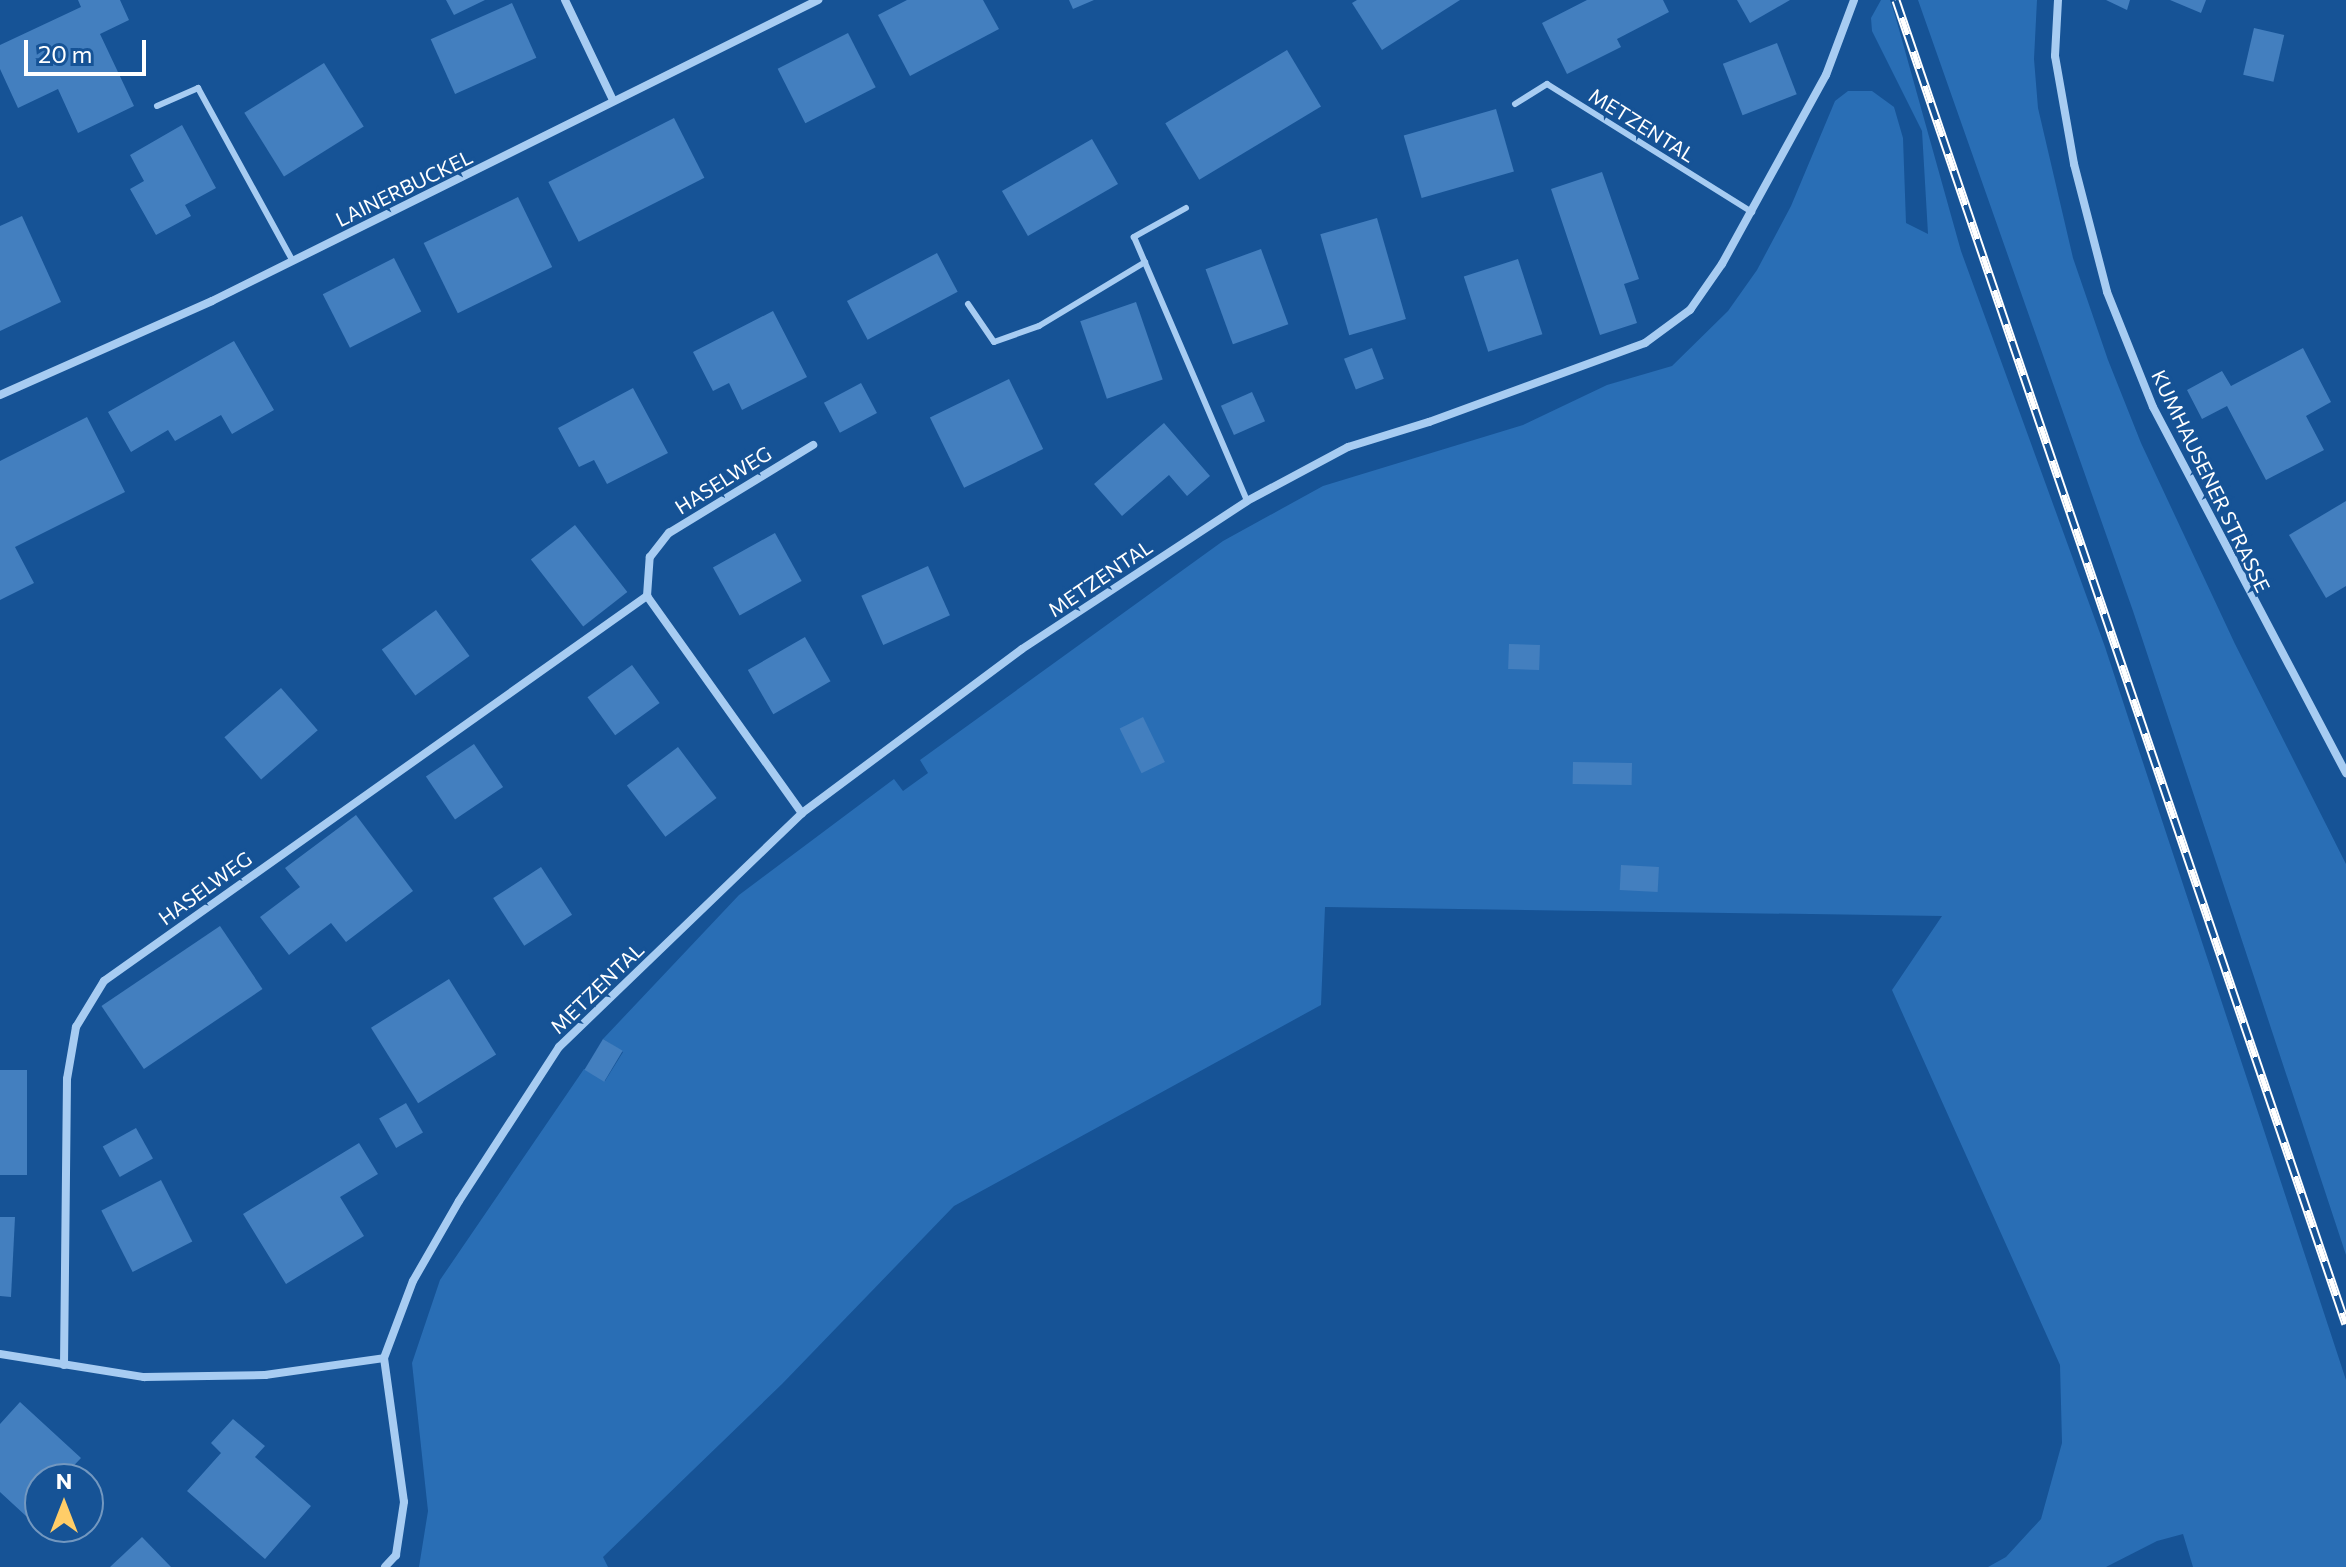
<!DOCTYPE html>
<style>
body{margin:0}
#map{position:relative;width:2346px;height:1567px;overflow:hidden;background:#165396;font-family:Commissioner,sans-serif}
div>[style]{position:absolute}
.green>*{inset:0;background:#296eb5}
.building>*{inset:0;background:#437fbf;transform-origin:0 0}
.lane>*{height:6px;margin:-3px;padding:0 3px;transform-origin:3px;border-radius:3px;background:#a7ccf2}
.street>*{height:8px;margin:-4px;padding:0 4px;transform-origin:4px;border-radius:4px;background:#a7ccf2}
.rail>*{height:9px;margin-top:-4.5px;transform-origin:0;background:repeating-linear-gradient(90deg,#165396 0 18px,#fff 0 36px);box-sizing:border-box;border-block:2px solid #fff}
span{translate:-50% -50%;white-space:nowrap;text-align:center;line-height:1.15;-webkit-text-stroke:6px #165396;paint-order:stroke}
.street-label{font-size:20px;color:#fff}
.north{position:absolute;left:24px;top:1463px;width:80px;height:80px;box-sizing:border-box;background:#165396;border:2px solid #7398c0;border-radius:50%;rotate:0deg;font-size:22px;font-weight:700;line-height:32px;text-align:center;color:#fff}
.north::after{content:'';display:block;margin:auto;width:28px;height:36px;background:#ffcd68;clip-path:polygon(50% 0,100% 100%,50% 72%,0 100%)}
.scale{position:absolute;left:24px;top:40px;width:122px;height:36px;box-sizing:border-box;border:4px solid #fff;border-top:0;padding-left:10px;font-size:24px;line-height:28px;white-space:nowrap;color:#fff;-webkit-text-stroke:6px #165396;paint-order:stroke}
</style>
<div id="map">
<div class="green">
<div style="clip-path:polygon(1881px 0,1890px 0,1895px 15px,1961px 251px,2105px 647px,2346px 1380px,2346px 1567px,2193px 1567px,2183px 1534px,2157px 1541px,2106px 1567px,1988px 1567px,2006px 1557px,2041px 1519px,2062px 1443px,2060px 1365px,1892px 990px,1942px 916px,1325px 907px,1321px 1005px,954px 1206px,782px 1384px,603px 1557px,608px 1567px,419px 1567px,428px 1511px,412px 1363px,440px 1280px,584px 1069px,605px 1081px,623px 1052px,603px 1039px,739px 895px,894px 779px,903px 791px,928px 773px,920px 760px,1223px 541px,1323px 486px,1523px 425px,1607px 385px,1672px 366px,1728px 311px,1757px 270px,1791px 206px,1835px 101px,1848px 91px,1872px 91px,1894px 107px,1903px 138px,1906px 223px,1928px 234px,1922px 131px,1872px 31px,1871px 18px)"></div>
<div style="clip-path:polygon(1918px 0,2037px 0,2034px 59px,2038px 108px,2073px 258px,2108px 360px,2141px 443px,2235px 644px,2346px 864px,2346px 1255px,2133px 611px)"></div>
</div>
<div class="building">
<div style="clip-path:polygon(78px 0,120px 0,129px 20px,100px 34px,134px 106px,78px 133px,58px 89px,18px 108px,0 69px,0 45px,81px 7px)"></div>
<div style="clip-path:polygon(446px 0,485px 0,454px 15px)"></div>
<div style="clip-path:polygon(907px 0,983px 0,999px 29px,910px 76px,878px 15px)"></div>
<div style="clip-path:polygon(1069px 0,1094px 0,1073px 9px)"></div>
<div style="clip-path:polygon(1357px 0,1460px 0,1382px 50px,1352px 3px)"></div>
<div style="clip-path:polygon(1587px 0,1663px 0,1669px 12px,1617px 39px,1621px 47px,1567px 74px,1542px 23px)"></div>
<div style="clip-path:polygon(1737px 0,1790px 0,1750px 23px)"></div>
<div style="clip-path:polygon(2106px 0,2130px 0,2127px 10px)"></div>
<div style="clip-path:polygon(2170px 0,2206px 0,2201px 13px)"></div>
<div style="left:512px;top:3px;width:60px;height:89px;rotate:66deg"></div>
<div style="left:2254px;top:28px;width:31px;height:48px;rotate:13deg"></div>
<div style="left:848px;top:33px;width:61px;height:79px;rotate:63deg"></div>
<div style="left:1777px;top:43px;width:55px;height:58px;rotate:69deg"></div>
<div style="left:1287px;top:50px;width:66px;height:142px;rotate:59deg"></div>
<div style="left:324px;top:63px;width:75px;height:94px;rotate:58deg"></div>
<div style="left:1496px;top:109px;width:65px;height:96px;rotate:74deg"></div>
<div style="left:674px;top:118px;width:67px;height:141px;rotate:63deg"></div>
<div style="clip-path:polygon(182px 125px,216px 188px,185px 205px,191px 216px,156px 235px,130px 189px,144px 181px,130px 155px)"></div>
<div style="left:1092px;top:139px;width:52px;height:104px;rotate:60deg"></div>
<div style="clip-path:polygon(1602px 172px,1639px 279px,1624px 284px,1637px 323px,1600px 335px,1551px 189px)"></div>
<div style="left:518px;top:197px;width:78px;height:105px;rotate:64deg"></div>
<div style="clip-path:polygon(22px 216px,61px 302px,0 331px,0 226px)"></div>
<div style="left:1377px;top:218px;width:105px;height:59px;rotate:74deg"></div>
<div style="left:1261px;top:249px;width:80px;height:59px;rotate:70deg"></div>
<div style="left:937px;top:253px;width:44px;height:102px;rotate:62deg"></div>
<div style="left:394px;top:258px;width:60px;height:80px;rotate:63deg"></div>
<div style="left:1518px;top:259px;width:79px;height:57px;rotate:72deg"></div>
<div style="left:1136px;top:302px;width:82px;height:59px;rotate:71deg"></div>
<div style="clip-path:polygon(773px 311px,807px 377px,742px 410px,729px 383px,713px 391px,693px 352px)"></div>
<div style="clip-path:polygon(234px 341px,274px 410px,232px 434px,221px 415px,175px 441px,168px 430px,131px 452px,108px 412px)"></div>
<div style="left:1372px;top:348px;width:33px;height:30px;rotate:69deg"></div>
<div style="clip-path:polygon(2303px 348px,2331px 402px,2306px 416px,2324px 450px,2266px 480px,2227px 406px,2202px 419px,2187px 390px,2222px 371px,2231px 386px)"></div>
<div style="left:1009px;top:379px;width:78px;height:88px;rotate:64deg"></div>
<div style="left:861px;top:383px;width:34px;height:42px;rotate:62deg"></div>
<div style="clip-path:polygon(633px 388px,668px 453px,607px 484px,594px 460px,579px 467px,558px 428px)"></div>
<div style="left:1252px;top:392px;width:32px;height:34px;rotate:66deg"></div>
<div style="clip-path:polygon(87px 417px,125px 492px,15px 547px,34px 583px,0 600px,0 461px)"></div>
<div style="clip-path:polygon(1164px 423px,1210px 476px,1187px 496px,1169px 475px,1122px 516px,1094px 484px)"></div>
<div style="clip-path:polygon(2346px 501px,2346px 586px,2326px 598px,2289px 535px)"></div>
<div style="left:575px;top:525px;width:85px;height:56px;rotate:52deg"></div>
<div style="left:775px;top:533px;width:55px;height:71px;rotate:61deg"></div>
<div style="left:928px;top:566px;width:54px;height:73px;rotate:66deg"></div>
<div style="left:436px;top:610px;width:57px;height:67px;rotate:54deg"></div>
<div style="left:805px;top:637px;width:51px;height:66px;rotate:60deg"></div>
<div style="left:1509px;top:644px;width:31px;height:25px;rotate:2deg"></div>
<div style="left:632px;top:665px;width:47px;height:55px;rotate:54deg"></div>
<div style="left:281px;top:688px;width:56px;height:75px;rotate:49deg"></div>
<div style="left:1143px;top:717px;width:50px;height:26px;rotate:64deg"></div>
<div style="left:474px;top:744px;width:52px;height:58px;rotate:56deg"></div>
<div style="left:678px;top:747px;width:64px;height:64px;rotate:53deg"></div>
<div style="left:1573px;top:762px;width:59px;height:22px;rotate:1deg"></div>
<div style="clip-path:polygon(356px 815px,413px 891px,346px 942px,331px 923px,289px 955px,260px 917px,300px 887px,285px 868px)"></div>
<div style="left:1621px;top:865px;width:38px;height:25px;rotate:3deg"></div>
<div style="left:541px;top:867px;width:57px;height:57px;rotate:57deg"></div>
<div style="left:220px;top:926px;width:76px;height:143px;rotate:56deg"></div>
<div style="left:449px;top:979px;width:89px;height:92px;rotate:58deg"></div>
<div style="left:603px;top:1039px;width:23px;height:36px;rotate:31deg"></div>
<div style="left:0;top:1070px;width:27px;height:105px"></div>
<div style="left:406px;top:1103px;width:34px;height:31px;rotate:60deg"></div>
<div style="left:136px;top:1128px;width:35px;height:38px;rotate:61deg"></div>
<div style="clip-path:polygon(359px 1143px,378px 1174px,340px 1197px,364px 1236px,286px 1284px,243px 1214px)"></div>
<div style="left:161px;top:1180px;width:69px;height:67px;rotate:63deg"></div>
<div style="clip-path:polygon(0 1217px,15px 1217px,11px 1297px,0 1296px)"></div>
<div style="clip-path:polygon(20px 1402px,81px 1458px,61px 1479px,40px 1479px,40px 1501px,26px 1516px,0 1492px,0 1424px)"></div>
<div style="clip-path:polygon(233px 1419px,265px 1446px,255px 1457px,311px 1506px,265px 1559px,187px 1491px,221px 1453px,211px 1443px)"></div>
<div style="clip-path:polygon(142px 1537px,171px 1567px,110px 1567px)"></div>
</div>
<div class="lane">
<div style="left:1515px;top:104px;width:38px;rotate:-32deg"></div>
<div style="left:1547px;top:84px;width:242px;rotate:32deg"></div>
<div style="left:157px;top:106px;width:45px;rotate:-23.7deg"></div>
<div style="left:198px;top:88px;width:196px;rotate:61.3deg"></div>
<div style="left:1186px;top:208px;width:60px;rotate:150.9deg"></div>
<div style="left:1134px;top:237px;width:287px;rotate:66.8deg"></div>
<div style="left:968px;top:304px;width:46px;rotate:55.6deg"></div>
<div style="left:994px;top:342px;width:48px;rotate:-19.6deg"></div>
<div style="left:1039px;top:326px;width:124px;rotate:-31.1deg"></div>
</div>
<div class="street">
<div style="left:565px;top:0;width:111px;rotate:64.4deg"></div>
<div style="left:2058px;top:0;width:56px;rotate:93.1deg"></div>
<div style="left:2055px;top:56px;width:110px;rotate:80deg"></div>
<div style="left:2074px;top:164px;width:132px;rotate:75.5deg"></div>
<div style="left:2107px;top:292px;width:124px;rotate:68.2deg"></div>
<div style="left:2153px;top:407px;width:414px;rotate:62.2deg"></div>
<div style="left:0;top:395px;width:232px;rotate:-23.9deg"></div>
<div style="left:212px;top:301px;width:677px;rotate:-26.41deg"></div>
<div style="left:647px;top:596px;width:39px;rotate:-86deg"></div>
<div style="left:650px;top:557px;width:31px;rotate:-52deg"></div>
<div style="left:669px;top:533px;width:169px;rotate:-31.4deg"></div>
<div style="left:0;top:1354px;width:146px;rotate:9.1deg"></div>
<div style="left:144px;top:1377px;width:121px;rotate:-0.9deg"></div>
<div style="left:265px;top:1375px;width:120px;rotate:-8.1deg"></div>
<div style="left:384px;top:1358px;width:82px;rotate:-69.4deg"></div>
<div style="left:413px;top:1281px;width:92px;rotate:-60.1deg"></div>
<div style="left:459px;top:1201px;width:184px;rotate:-57deg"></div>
<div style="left:559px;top:1047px;width:337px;rotate:-43.9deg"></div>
<div style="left:802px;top:813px;width:274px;rotate:-36.7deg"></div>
<div style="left:1022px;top:649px;width:269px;rotate:-33.3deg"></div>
<div style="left:1247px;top:501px;width:115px;rotate:-28.1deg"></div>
<div style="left:1348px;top:447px;width:85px;rotate:-17.2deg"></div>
<div style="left:1429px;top:422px;width:230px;rotate:-20.1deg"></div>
<div style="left:1645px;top:343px;width:56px;rotate:-36.3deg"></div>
<div style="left:1690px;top:310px;width:56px;rotate:-55.2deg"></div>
<div style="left:1722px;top:264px;width:216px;rotate:-61.2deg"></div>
<div style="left:1826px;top:75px;width:80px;rotate:-69.5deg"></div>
<div style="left:384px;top:1358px;width:145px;rotate:82.1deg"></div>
<div style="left:404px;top:1502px;width:54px;rotate:98.6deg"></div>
<div style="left:396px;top:1555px;width:16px;rotate:133deg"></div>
<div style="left:64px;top:1365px;width:286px;rotate:-89.4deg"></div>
<div style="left:67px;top:1079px;width:53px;rotate:-80.2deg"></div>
<div style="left:76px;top:1027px;width:54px;rotate:-58.7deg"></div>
<div style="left:104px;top:981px;width:666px;rotate:-35.34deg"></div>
<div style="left:647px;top:596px;width:267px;rotate:54.5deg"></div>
</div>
<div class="rail">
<div style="left:1896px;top:0;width:1398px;rotate:71.23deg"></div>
</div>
<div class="street-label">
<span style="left:1642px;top:125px;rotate:32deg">METZENTAL</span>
<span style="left:404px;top:188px;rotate:-26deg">LAINERBUCKEL</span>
<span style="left:723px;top:480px;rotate:-32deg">HASELWEG</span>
<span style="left:2211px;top:481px;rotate:64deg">KUMHAUSENER STRASSE</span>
<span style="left:1100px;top:578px;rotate:-34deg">METZENTAL</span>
<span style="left:205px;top:888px;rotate:-36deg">HASELWEG</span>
<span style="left:597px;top:988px;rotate:-44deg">METZENTAL</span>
</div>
<div class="north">N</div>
<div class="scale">20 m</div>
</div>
